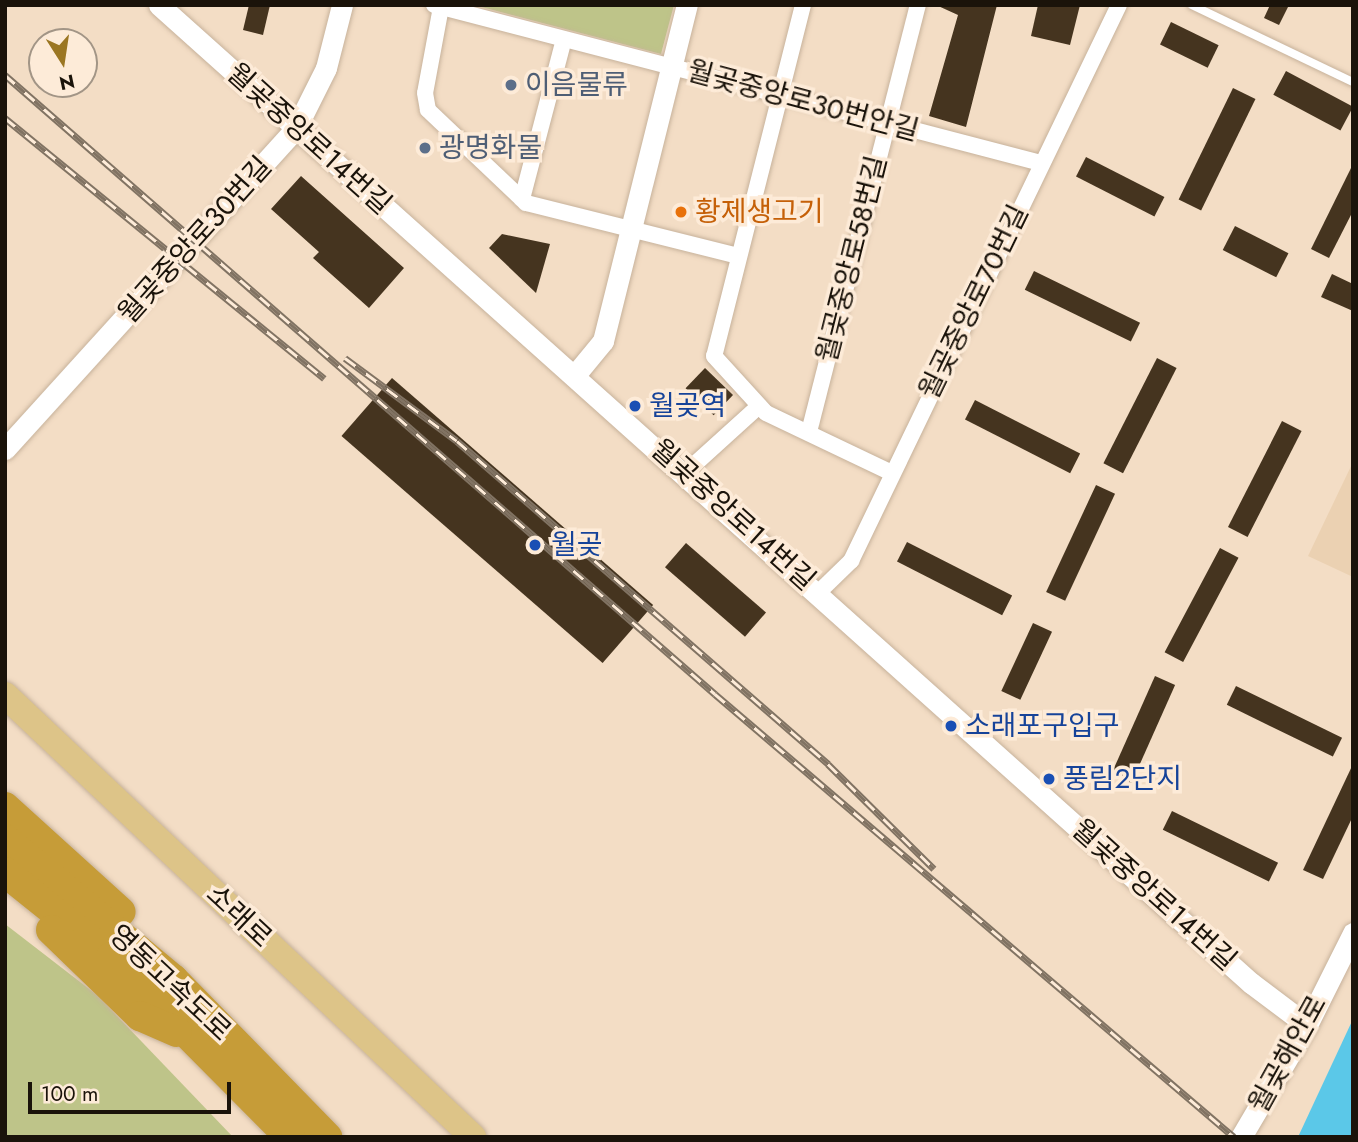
<!DOCTYPE html>
<meta charset="utf-8">
<style>
body{margin:0}
#map{position:relative;width:1358px;height:1142px;overflow:hidden;background:#f3ddc5;font-family:Jost,"Noto Sans KR",sans-serif}
div>[style]{position:absolute}
.built>*{inset:0;background:#ebd1b2}
.green>*{inset:0;background:#bec489}
.water>*{inset:0;background:#5bc8e8}
.building>*{inset:0;background:#45341f;transform-origin:0 0}
.roads{filter:drop-shadow(0 0 2px #c7b29b) drop-shadow(0 0 2px #c7b29b)}
.service>*{height:8px;margin:-4px;padding:0 4px;transform-origin:4px;border-radius:4px;background:#fff}
.minor>*{height:16px;margin:-8px;padding:0 8px;transform-origin:8px;border-radius:8px;background:#fff}
.tertiary>*{height:21px;margin:-10.5px;padding:0 10.5px;transform-origin:10.5px;border-radius:10.5px;background:#fff}
.primary>*{height:26px;margin:-13px;padding:0 13px;transform-origin:13px;border-radius:13px;background:#ddc488}
.motorway>*{height:30px;margin:-15px;padding:0 15px;transform-origin:15px;border-radius:15px;background:#c69c38}
.rail>*{height:7px;margin-top:-3.5px;transform-origin:0;background:repeating-linear-gradient(90deg,#fdebd8 0 13px,#817363 0 26px);box-sizing:border-box;border-block:2px solid #817363}
.dots>*{width:19px;height:19px;translate:-50% -50%;box-sizing:border-box;border:4px solid #fdebd8;border-radius:50%}
span{translate:-50% -50%;white-space:nowrap;text-align:center;line-height:1.15;-webkit-text-stroke:7px #fdebd8;paint-order:stroke}
.service-label{font-size:28px;color:#4e5e75}
.left{translate:0 -50%;text-align:left}
.street-label{font-size:28px;color:#1a130a}
.food-label{font-size:28px;color:#c56008}
.transit-label{font-size:28px;color:#164399}
.frame{position:absolute;inset:0;border:7px solid #1a130a;pointer-events:none}
.north{position:absolute;left:28px;top:28px;width:70px;height:70px;box-sizing:border-box;background:#fdebd8;border:2px solid #a29586;border-radius:50%;rotate:168deg;font-size:19px;font-weight:700;line-height:28px;text-align:center;color:#1a130a}
.north::after{content:'';display:block;margin:auto;width:24px;height:32px;background:#9b7622;clip-path:polygon(50% 0,100% 100%,50% 72%,0 100%)}
.scale{position:absolute;left:28px;top:1082px;width:203px;height:32px;box-sizing:border-box;border:4px solid #1a130a;border-top:0;padding-left:9px;font-size:21px;line-height:24px;white-space:nowrap;color:#1a130a;-webkit-text-stroke:5px #fdebd8;paint-order:stroke}
</style>
<div id="map">
<div class="built">
<div style="clip-path:polygon(1353px 462px,1353px 577px,1308px 556px)"></div>
</div>
<div class="green">
<div style="clip-path:polygon(474px 5px,674px 5px,661px 54px)"></div>
<div style="clip-path:polygon(5px 924px,97px 995px,233px 1137px,5px 1137px)"></div>
</div>
<div class="water">
<div style="clip-path:polygon(1353px 1019px,1353px 1137px,1298px 1137px)"></div>
</div>
<div class="building">
<div style="clip-path:polygon(249px 5px,270px 5px,263px 35px,243px 30px)"></div>
<div style="clip-path:polygon(936px 5px,997px 5px,966px 127px,929px 116px,958px 15px)"></div>
<div style="clip-path:polygon(1038px 5px,1080px 5px,1070px 45px,1031px 36px)"></div>
<div style="clip-path:polygon(1270px 5px,1289px 5px,1279px 25px,1264px 18px)"></div>
<div style="left:1171px;top:22px;width:53px;height:25px;rotate:26deg"></div>
<div style="left:1286px;top:71px;width:76px;height:27px;rotate:28deg"></div>
<div style="left:1233px;top:88px;width:25px;height:124px;rotate:26deg"></div>
<div style="left:1086px;top:157px;width:88px;height:22px;rotate:27deg"></div>
<div style="clip-path:polygon(1353px 164px,1353px 211px,1329px 258px,1311px 249px)"></div>
<div style="clip-path:polygon(301px 176px,404px 268px,369px 308px,313px 258px,319px 252px,271px 209px)"></div>
<div style="left:1235px;top:226px;width:60px;height:27px;rotate:27deg"></div>
<div style="clip-path:polygon(502px 234px,550px 244px,536px 293px,489px 248px)"></div>
<div style="left:1034px;top:271px;width:118px;height:21px;rotate:26deg"></div>
<div style="clip-path:polygon(1332px 274px,1353px 284px,1353px 311px,1321px 297px)"></div>
<div style="left:1157px;top:358px;width:22px;height:118px;rotate:27deg"></div>
<div style="left:705px;top:368px;width:39px;height:28px;rotate:44deg"></div>
<div style="left:392px;top:378px;width:346px;height:77px;rotate:41deg"></div>
<div style="left:975px;top:400px;width:118px;height:22px;rotate:27deg"></div>
<div style="left:1282px;top:421px;width:22px;height:119px;rotate:27deg"></div>
<div style="left:1096px;top:485px;width:21px;height:118px;rotate:25deg"></div>
<div style="left:907px;top:542px;width:118px;height:22px;rotate:27deg"></div>
<div style="left:686px;top:543px;width:106px;height:32px;rotate:41deg"></div>
<div style="left:1220px;top:548px;width:21px;height:118px;rotate:28deg"></div>
<div style="left:1033px;top:623px;width:21px;height:75px;rotate:25deg"></div>
<div style="left:1155px;top:676px;width:22px;height:108px;rotate:24deg"></div>
<div style="left:1236px;top:686px;width:118px;height:21px;rotate:26deg"></div>
<div style="clip-path:polygon(1353px 764px,1353px 816px,1323px 879px,1303px 870px)"></div>
<div style="left:1172px;top:811px;width:118px;height:21px;rotate:26deg"></div>
</div>
<div class="roads">
<div class="service">
<div style="left:1192px;top:5px;width:178px;rotate:25.6deg"></div>
</div>
<div class="minor">
<div style="left:434px;top:5px;width:627px;rotate:14.59deg"></div>
<div style="left:803px;top:5px;width:362px;rotate:104.2deg"></div>
<div style="left:714px;top:356px;width:77px;rotate:47.6deg"></div>
<div style="left:766px;top:413px;width:140px;rotate:25.5deg"></div>
<div style="left:441px;top:7px;width:87px;rotate:100.5deg"></div>
<div style="left:425px;top:93px;width:17px;rotate:80deg"></div>
<div style="left:428px;top:110px;width:135px;rotate:43.5deg"></div>
<div style="left:526px;top:203px;width:219px;rotate:14deg"></div>
<div style="left:522px;top:199px;width:165px;rotate:-75.3deg"></div>
<div style="left:809px;top:432px;width:441px;rotate:-75.7deg"></div>
<div style="left:685px;top:473px;width:100px;rotate:-42.2deg"></div>
<div style="left:819px;top:592px;width:45px;rotate:-44.1deg"></div>
<div style="left:851px;top:561px;width:617px;rotate:-64.27deg"></div>
</div>
<div class="tertiary">
<div style="left:159px;top:5px;width:1466px;rotate:41.85deg"></div>
<div style="left:1251px;top:983px;width:70px;rotate:36.9deg"></div>
<div style="left:575px;top:375px;width:44px;rotate:-50.5deg"></div>
<div style="left:603px;top:341px;width:346px;rotate:-76deg"></div>
<div style="left:5px;top:449px;width:433px;rotate:-47.8deg"></div>
<div style="left:296px;top:128px;width:67px;rotate:-63.4deg"></div>
<div style="left:326px;top:68px;width:65px;rotate:-75.7deg"></div>
<div style="left:1241px;top:1137px;width:130px;rotate:-59.5deg"></div>
<div style="left:1307px;top:1025px;width:103px;rotate:-63.4deg"></div>
</div>
<div class="primary">
<div style="left:5px;top:695px;width:644px;rotate:43.36deg"></div>
</div>
<div class="motorway">
<div style="left:5px;top:807px;width:156px;rotate:42.2deg"></div>
<div style="left:5px;top:839px;width:219px;rotate:39.8deg"></div>
<div style="left:173px;top:979px;width:221px;rotate:45.7deg"></div>
<div style="left:5px;top:872px;width:136px;rotate:38.7deg"></div>
<div style="left:111px;top:957px;width:254px;rotate:45.2deg"></div>
<div style="left:51px;top:930px;width:124px;rotate:44deg"></div>
<div style="left:140px;top:1016px;width:40px;rotate:23.4deg"></div>
</div>
</div>
<div class="rail">
<div style="left:5px;top:75px;width:942px;rotate:41.08deg"></div>
<div style="left:715px;top:694px;width:682px;rotate:40.48deg"></div>
<div style="left:5px;top:118px;width:412px;rotate:39.2deg"></div>
<div style="left:345px;top:358px;width:139px;rotate:36.5deg"></div>
<div style="left:457px;top:441px;width:492px;rotate:41deg"></div>
<div style="left:828px;top:764px;width:149px;rotate:44.7deg"></div>
</div>
<div class="dots">
<div style="left:511px;top:85px;background:#5c6f8a"></div>
<div style="left:425px;top:148px;background:#5c6f8a"></div>
<div style="left:681px;top:212px;background:#e8710a"></div>
<div style="left:635px;top:406px;background:#1a4fb4"></div>
<div style="left:535px;top:545px;background:#1a4fb4"></div>
<div style="left:951px;top:726px;background:#1a4fb4"></div>
<div style="left:1049px;top:779px;background:#1a4fb4"></div>
</div>
<div class="service-label">
<span class="left" style="left:525px;top:85px">이음물류</span>
<span class="left" style="left:439px;top:148px">광명화물</span>
</div>
<div class="street-label">
<span style="left:803px;top:101px;rotate:15deg">월곶중앙로30번안길</span>
<span style="left:309px;top:139px;rotate:42deg">월곶중앙로14번길</span>
<span style="left:195px;top:240px;rotate:-48deg">월곶중앙로30번길</span>
<span style="left:852px;top:259px;rotate:-76deg">월곶중앙로58번길</span>
<span style="left:974px;top:302px;rotate:-64deg">월곶중앙로70번길</span>
<span style="left:733px;top:515px;rotate:42deg">월곶중앙로14번길</span>
<span style="left:1154px;top:895px;rotate:42deg">월곶중앙로14번길</span>
<span style="left:239px;top:916px;rotate:43deg">소래로</span>
<span style="left:170px;top:983px;rotate:43deg">영동고속도로</span>
<span style="left:1288px;top:1054px;rotate:-61deg">월곶해안로</span>
</div>
<div class="food-label">
<span class="left" style="left:695px;top:212px">황제생고기</span>
</div>
<div class="transit-label">
<span class="left" style="left:649px;top:406px">월곶역</span>
<span class="left" style="left:551px;top:545px">월곶</span>
<span class="left" style="left:965px;top:726px">소래포구입구</span>
<span class="left" style="left:1063px;top:779px">풍림2단지</span>
</div>
<div class="frame"></div>
<div class="north">N</div>
<div class="scale">100 m</div>
</div>
